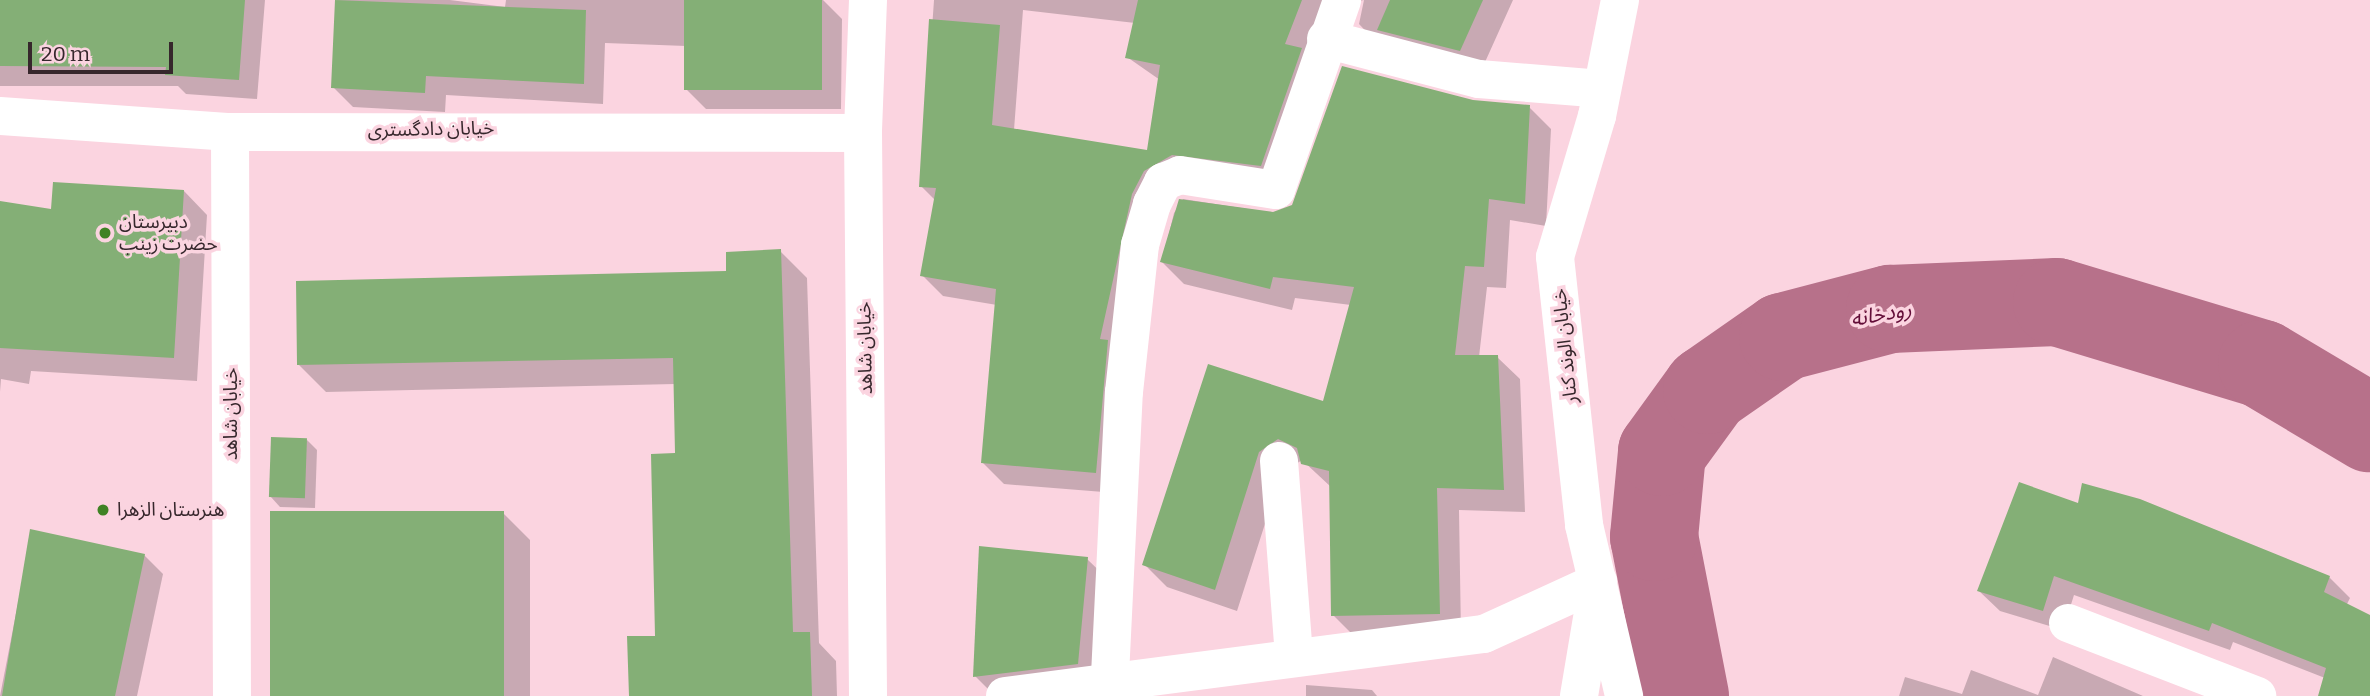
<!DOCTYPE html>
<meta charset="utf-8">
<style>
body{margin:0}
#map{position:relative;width:2370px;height:696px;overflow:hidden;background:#fbd4e0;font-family:Bitter,"Noto Sans Arabic",serif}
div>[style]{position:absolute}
.shadow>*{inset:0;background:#0003}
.river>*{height:88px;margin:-44px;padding:0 44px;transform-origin:44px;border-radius:44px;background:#b7718a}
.building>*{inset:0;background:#84af76;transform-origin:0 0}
.street>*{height:38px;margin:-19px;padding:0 19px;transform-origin:19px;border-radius:19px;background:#fff}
.secondary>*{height:38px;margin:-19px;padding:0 19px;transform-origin:19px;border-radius:19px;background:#fff}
.dots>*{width:19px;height:19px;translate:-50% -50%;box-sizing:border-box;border:4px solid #fbd4e0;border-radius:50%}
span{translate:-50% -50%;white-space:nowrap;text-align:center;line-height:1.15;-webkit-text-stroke:7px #fbd4e0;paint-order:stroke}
.street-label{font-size:19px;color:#36272c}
.poi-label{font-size:19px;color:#36272c}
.left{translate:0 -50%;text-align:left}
.water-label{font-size:21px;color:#620c37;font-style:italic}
.scale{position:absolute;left:28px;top:42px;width:145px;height:32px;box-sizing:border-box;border:4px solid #36272c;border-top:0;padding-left:9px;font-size:21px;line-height:24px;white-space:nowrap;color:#36272c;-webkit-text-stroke:5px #fbd4e0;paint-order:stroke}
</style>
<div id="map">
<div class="shadow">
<div style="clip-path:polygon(0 0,265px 0,257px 99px,186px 94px,178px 86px,0 86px)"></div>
<div style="clip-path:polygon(337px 0,450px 0,505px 7px,506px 0,823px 0,842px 19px,841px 109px,706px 109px,686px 89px,686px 46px,605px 43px,603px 104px,446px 95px,445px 112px,353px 107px,333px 87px)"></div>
<div style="clip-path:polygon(evenodd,934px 0,1513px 0,1481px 71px,1379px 45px,1359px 24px,1364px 0,1349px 3px,1282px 185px,1164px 192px,1116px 493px,1004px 484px,983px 463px,997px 305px,943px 296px,922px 275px,935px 200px,921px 186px,934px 0,1023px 10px,1135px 23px,1127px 57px,1160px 80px,1148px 152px,1014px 130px,1023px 10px)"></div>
<div style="clip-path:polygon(1473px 102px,1529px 107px,1551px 129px,1546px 226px,1510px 220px,1506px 288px,1487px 287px,1479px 357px,1497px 357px,1520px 379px,1525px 512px,1459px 510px,1461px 635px,1355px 637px,1333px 615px,1331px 487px,1302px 460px,1281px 474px,1237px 611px,1167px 587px,1144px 564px,1209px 366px,1324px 404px,1351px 305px,1295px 298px,1292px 310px,1184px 284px,1162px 262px,1174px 213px,1183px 199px,1273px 213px,1292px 207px)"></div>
<div style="clip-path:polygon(184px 191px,207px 215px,197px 381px,31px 371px,29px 384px,1px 379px,0 392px,0 203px,53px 211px)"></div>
<div style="clip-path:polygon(780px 251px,807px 278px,819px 643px,836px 661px,837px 696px,630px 696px,657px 638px,677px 455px,675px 384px,326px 392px,299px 365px,728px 273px)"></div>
<div style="clip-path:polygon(307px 440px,317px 450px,315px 508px,280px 507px,270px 496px)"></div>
<div style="clip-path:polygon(2080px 505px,2329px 577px,2350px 598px,2346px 606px,2370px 617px,2370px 696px,2320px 696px,2325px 678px,2233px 642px,2230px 650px,2074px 595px,2063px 630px,2000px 611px,1979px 591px)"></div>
<div style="clip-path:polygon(503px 513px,530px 540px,530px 696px,272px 696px)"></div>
<div style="clip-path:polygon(32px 531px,144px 555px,163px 574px,137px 696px,0 696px)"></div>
<div style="clip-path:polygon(980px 548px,1087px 559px,1113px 584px,1103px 690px,995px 696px,975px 676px)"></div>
<div style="clip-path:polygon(2053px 657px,2143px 696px,1899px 696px,1905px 677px,1962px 694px,1971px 670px,2038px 695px)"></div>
<div style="clip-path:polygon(1306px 685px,1372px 690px,1377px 696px,1306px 696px)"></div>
</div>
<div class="river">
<div style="left:1685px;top:696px;width:162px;rotate:-101deg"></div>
<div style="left:1654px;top:537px;width:85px;rotate:-84.6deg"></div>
<div style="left:1662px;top:452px;width:77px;rotate:-54deg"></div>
<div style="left:1707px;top:390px;width:93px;rotate:-34.9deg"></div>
<div style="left:1783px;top:337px;width:111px;rotate:-14.7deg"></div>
<div style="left:1890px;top:309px;width:167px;rotate:-2.4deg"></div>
<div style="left:2057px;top:302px;width:214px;rotate:16.8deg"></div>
<div style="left:2262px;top:364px;width:126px;rotate:30.7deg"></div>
</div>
<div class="building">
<div style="clip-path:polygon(0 0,245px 0,239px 80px,165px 75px,166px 67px,0 66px)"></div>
<div style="clip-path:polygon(335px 0,586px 10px,584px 84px,426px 76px,425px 93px,331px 88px)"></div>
<div style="left:684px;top:0;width:138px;height:90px"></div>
<div style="clip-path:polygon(1138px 0,1302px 0,1285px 44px,1302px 48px,1261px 166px,1172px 155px,1144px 171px,1132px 194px,1100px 339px,1108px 340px,1096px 473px,981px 463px,996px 289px,920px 276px,936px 188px,919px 187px,929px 19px,1000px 25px,992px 125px,1147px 150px,1160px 65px,1125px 58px)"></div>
<div style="clip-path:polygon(1390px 0,1483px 0,1460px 51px,1377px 30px)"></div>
<div style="clip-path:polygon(1342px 66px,1473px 100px,1530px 105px,1525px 204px,1489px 199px,1484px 267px,1465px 266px,1455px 355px,1498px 355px,1504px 490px,1437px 488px,1440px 614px,1331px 616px,1329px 471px,1301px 464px,1297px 448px,1278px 439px,1259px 452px,1215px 590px,1142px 565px,1208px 364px,1323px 401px,1354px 287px,1273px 277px,1270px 289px,1160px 262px,1179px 199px,1273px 212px,1292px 205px)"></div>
<div style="clip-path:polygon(53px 182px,184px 190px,174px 358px,0 348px,0 201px,51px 209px)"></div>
<div style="clip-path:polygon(781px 249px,793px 632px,810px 632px,812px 696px,629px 696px,627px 636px,655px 636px,651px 454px,675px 453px,673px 358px,297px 365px,296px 281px,726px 271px,726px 252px)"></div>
<div style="left:271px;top:437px;width:36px;height:60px;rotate:2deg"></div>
<div style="clip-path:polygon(2019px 482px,2078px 503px,2082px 483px,2140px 499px,2330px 576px,2324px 592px,2370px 615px,2370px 696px,2318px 696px,2326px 668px,2212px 623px,2209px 631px,2054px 576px,2043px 611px,1977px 591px)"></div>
<div style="left:270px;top:511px;width:234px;height:185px"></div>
<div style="clip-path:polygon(30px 529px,145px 554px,115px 696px,2px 696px)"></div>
<div style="clip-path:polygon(979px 546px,1088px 557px,1078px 664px,973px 677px)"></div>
</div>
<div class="street">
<div style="left:1326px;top:39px;width:158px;rotate:14.7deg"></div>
<div style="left:1479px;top:79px;width:123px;rotate:4.6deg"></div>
<div style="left:0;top:116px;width:231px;rotate:4deg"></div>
<div style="left:230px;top:132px;width:633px;rotate:0.09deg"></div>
<div style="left:230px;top:132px;width:564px;rotate:89.8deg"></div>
<div style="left:1279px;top:461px;width:196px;rotate:85.6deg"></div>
<div style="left:2068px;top:623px;width:203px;rotate:21.1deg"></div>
<div style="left:1005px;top:696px;width:483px;rotate:-7.4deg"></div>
<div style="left:1484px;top:634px;width:125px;rotate:-24.5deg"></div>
<div style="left:1109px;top:696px;width:304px;rotate:-87.2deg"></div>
<div style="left:1124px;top:392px;width:148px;rotate:-83.8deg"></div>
<div style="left:1140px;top:245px;width:43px;rotate:-73.7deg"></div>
<div style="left:1152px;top:204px;width:25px;rotate:-63deg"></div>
<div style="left:1163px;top:182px;width:18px;rotate:-22deg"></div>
<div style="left:1180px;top:175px;width:97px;rotate:8.9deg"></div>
<div style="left:1276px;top:190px;width:201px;rotate:-70.8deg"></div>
<div style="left:1579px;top:696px;width:116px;rotate:-80.5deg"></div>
</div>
<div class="secondary">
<div style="left:868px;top:0;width:133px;rotate:92.2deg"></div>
<div style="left:863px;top:133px;width:563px;rotate:89.49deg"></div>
<div style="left:1620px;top:0;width:118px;rotate:101.2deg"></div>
<div style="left:1597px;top:116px;width:147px;rotate:106.6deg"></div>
<div style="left:1555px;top:257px;width:270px;rotate:83.8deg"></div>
<div style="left:1584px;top:525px;width:176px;rotate:76.8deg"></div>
</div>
<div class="dots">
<div style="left:105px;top:233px;background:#3f8224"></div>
<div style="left:103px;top:510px;background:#3f8224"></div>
</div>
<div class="street-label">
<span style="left:431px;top:129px;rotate:-1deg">خیابان دادگستری</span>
<span style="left:1565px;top:346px;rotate:-96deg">خیابان الوند کنار</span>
<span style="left:865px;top:348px;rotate:-91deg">خیابان شاهد</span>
<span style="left:231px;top:414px;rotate:-90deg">خیابان شاهد</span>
</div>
<div class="poi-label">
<span class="left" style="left:119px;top:233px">دبیرستان<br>حضرت زینب</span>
<span class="left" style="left:117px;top:510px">هنرستان الزهرا</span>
</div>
<div class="water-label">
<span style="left:1881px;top:314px;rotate:-10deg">رودخانه</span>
</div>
<div class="scale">20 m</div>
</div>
